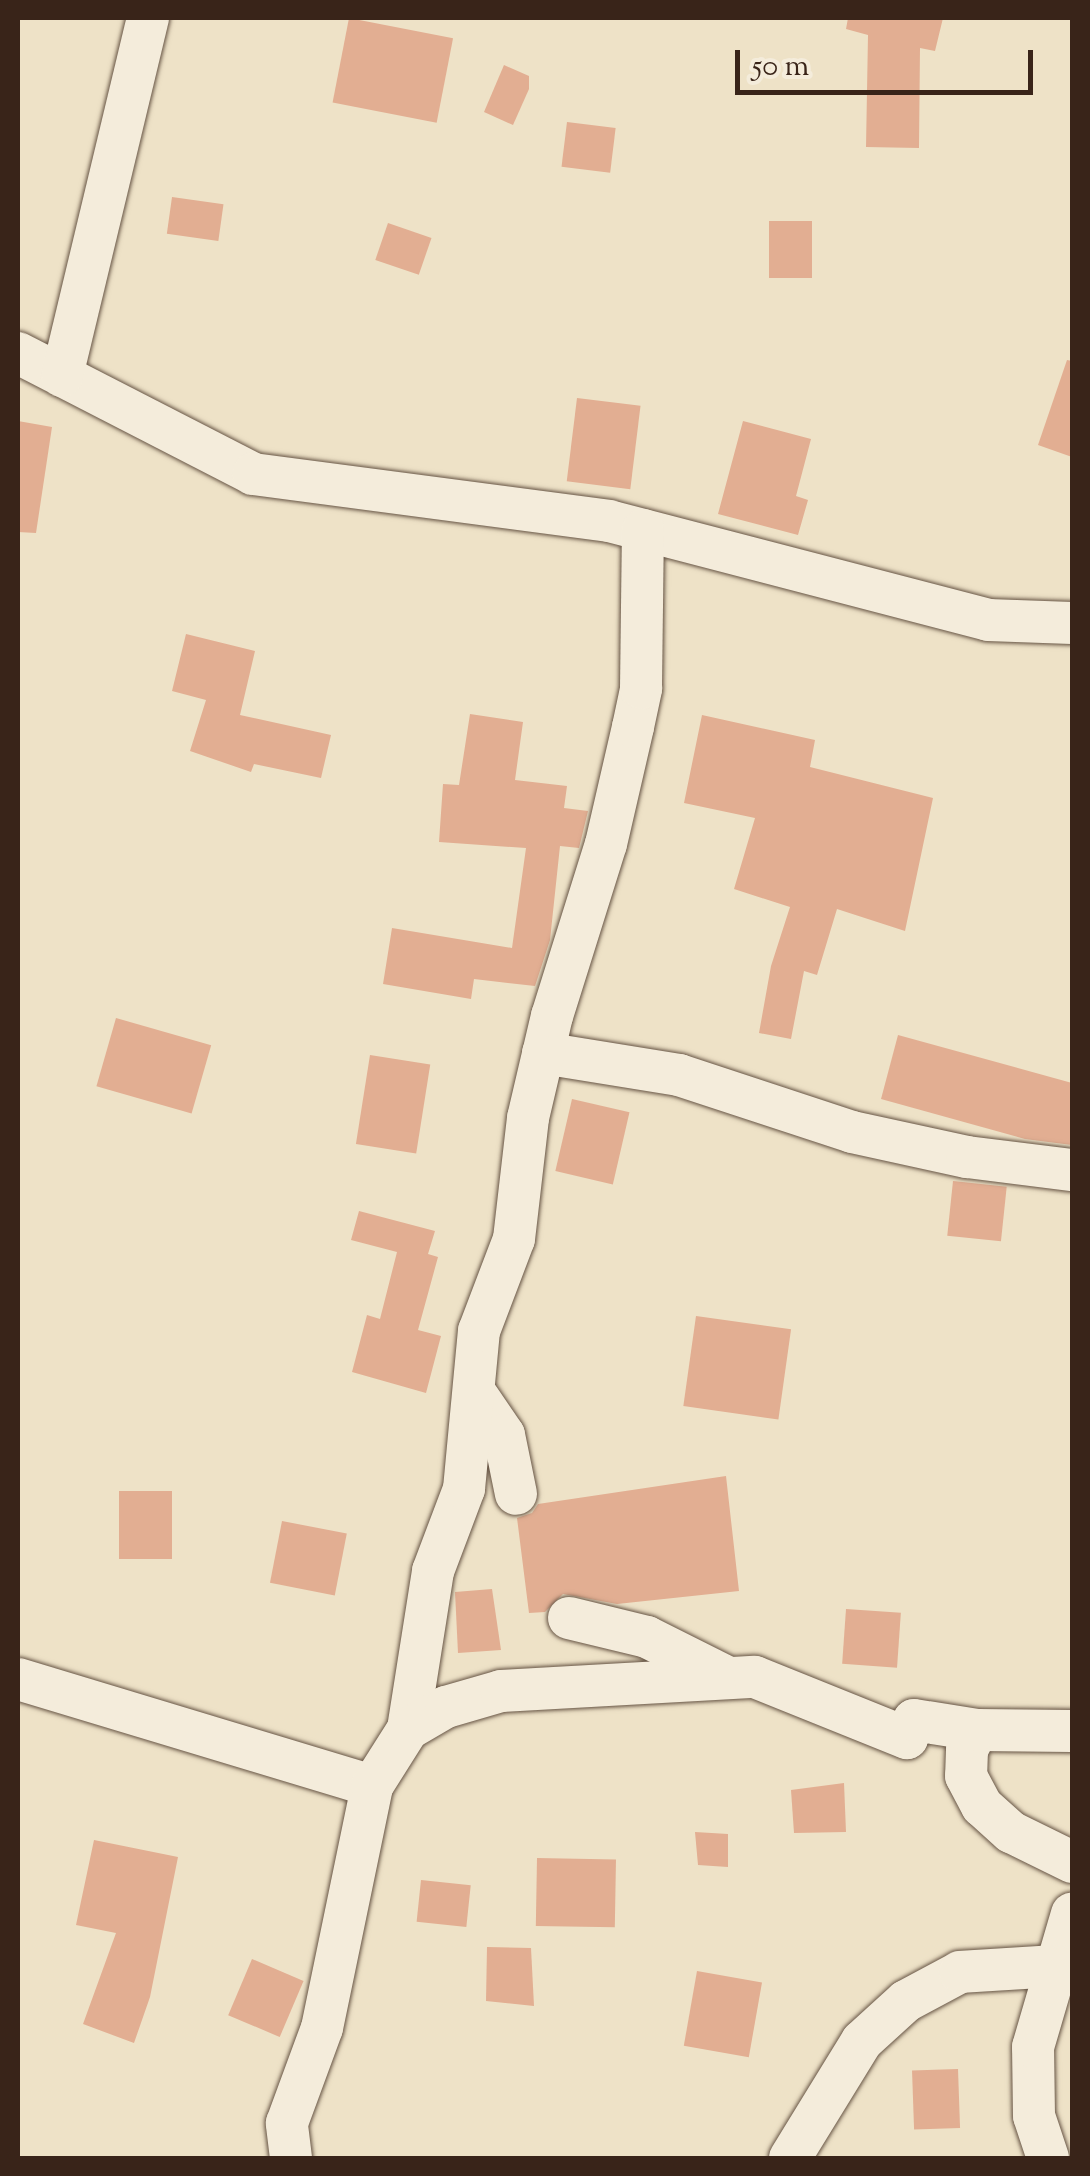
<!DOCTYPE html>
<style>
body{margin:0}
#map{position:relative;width:1090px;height:2176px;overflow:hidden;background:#eee2c7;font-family:"Sorts Mill Goudy",serif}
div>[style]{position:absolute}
.building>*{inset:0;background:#e2ae92;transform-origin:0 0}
.roads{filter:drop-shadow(0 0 2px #665444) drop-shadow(0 0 2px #665444)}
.minor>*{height:42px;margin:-21px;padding:0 21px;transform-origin:21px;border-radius:21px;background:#f4ecdb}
span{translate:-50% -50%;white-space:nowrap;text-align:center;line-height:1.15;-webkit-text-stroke:10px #f4ecdb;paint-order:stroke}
.frame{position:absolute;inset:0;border:20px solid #392419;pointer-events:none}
.scale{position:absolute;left:735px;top:50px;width:298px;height:45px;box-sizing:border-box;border:5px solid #392419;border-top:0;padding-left:12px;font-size:30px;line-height:35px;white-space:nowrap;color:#392419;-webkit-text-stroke:8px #f4ecdb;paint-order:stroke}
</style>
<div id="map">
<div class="building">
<div style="left:349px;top:18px;width:106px;height:86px;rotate:11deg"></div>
<div style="clip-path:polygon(848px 18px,943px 18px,935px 51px,920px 48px,919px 148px,866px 147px,868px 35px,846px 29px)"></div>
<div style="clip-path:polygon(504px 65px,529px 76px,529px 89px,513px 125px,484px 112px)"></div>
<div style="left:567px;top:122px;width:49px;height:45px;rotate:7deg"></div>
<div style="left:172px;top:197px;width:52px;height:37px;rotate:8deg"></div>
<div style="left:812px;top:221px;width:57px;height:43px;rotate:90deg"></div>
<div style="left:388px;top:223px;width:46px;height:39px;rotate:19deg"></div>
<div style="clip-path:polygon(1067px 360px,1072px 361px,1072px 457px,1038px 445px)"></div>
<div style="left:577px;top:398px;width:64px;height:84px;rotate:7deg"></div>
<div style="clip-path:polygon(18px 421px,52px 427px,36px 533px,18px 532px)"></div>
<div style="clip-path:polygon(743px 421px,811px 439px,796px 496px,808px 500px,798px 535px,718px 514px)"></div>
<div style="clip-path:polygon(186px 634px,255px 651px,240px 715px,331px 735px,321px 778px,254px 764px,251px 772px,190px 751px,206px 700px,172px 691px)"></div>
<div style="clip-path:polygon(470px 714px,523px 722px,515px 780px,567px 786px,564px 808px,588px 811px,579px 848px,560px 846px,550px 940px,535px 986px,474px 979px,471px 999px,383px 984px,392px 928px,512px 948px,526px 848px,439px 842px,443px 784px,459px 785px)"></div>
<div style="clip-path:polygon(702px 715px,815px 740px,810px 767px,933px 798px,905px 931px,837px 909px,817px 975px,804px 971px,791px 1039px,759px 1033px,771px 966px,790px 907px,734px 889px,755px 818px,684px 803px)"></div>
<div style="left:116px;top:1018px;width:99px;height:71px;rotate:16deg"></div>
<div style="clip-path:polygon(898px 1035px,1072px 1083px,1072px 1145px,1025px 1139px,881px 1099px)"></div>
<div style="left:370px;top:1055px;width:61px;height:90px;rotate:9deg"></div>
<div style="left:572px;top:1099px;width:59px;height:74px;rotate:13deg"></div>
<div style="left:953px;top:1181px;width:54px;height:55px;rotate:6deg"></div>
<div style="clip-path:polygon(359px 1211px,435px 1231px,428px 1254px,438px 1257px,418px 1330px,441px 1336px,426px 1393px,352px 1372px,367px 1315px,380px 1319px,397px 1252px,351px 1240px)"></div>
<div style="left:696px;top:1316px;width:96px;height:91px;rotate:8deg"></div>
<div style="clip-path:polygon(726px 1476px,739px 1591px,617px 1604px,563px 1594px,545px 1612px,529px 1613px,517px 1518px,532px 1513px,538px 1504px)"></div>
<div style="left:172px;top:1491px;width:68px;height:53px;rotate:90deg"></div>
<div style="left:282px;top:1521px;width:66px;height:63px;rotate:11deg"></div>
<div style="clip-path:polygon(492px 1589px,501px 1650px,458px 1653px,455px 1592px)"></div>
<div style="left:846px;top:1609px;width:55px;height:55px;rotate:4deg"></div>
<div style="clip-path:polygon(844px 1783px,846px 1832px,794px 1833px,791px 1790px)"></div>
<div style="clip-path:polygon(695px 1832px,728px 1834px,728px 1867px,698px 1865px)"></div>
<div style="clip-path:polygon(94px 1840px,178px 1857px,150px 1997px,134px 2043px,83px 2024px,116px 1933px,76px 1925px)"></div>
<div style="left:537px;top:1858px;width:79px;height:68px;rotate:1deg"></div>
<div style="left:421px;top:1880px;width:50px;height:42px;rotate:6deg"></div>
<div style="clip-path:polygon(487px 1947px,531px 1948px,534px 2006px,486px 2001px)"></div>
<div style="left:252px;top:1959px;width:56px;height:61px;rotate:23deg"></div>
<div style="left:697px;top:1971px;width:66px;height:76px;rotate:10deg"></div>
<div style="left:958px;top:2069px;width:59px;height:46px;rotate:88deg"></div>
</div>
<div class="roads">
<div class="minor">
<div style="left:18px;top:353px;width:264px;rotate:27.2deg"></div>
<div style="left:253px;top:474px;width:359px;rotate:7.5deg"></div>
<div style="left:609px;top:521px;width:392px;rotate:14.6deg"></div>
<div style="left:988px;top:620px;width:84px;rotate:2deg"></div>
<div style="left:62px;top:376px;width:368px;rotate:-76.5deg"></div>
<div style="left:543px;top:1053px;width:138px;rotate:9.2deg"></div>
<div style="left:679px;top:1075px;width:182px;rotate:18.2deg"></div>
<div style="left:852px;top:1132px;width:118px;rotate:12.3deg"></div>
<div style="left:967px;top:1157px;width:106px;rotate:7.1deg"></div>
<div style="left:474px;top:1391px;width:53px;rotate:55.7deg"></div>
<div style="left:504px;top:1435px;width:60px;rotate:78.5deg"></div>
<div style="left:569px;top:1618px;width:80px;rotate:13.7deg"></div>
<div style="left:647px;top:1637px;width:87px;rotate:26.6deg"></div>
<div style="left:18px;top:1679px;width:370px;rotate:16.8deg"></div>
<div style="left:408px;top:1729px;width:160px;rotate:-81deg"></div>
<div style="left:433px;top:1571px;width:88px;rotate:-69.3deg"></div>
<div style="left:464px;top:1489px;width:159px;rotate:-84.6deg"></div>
<div style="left:479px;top:1331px;width:98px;rotate:-69.2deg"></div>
<div style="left:514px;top:1239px;width:122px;rotate:-83.4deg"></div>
<div style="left:528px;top:1118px;width:105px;rotate:-76.8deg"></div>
<div style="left:552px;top:1016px;width:180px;rotate:-72.6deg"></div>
<div style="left:606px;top:844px;width:120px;rotate:-77deg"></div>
<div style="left:633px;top:727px;width:40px;rotate:-78deg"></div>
<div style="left:641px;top:688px;width:158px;rotate:-89.3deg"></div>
<div style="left:1072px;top:1731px;width:95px;rotate:-179.4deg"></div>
<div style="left:977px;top:1730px;width:22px;rotate:117deg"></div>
<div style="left:967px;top:1750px;width:26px;rotate:92deg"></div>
<div style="left:966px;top:1776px;width:34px;rotate:62deg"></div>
<div style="left:982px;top:1806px;width:39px;rotate:42deg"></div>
<div style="left:1011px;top:1832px;width:68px;rotate:26.2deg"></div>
<div style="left:291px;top:2158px;width:35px;rotate:-97deg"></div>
<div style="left:287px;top:2123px;width:101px;rotate:-69.8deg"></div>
<div style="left:322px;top:2028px;width:247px;rotate:-78.3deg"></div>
<div style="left:372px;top:1786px;width:67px;rotate:-57.7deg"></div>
<div style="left:408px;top:1729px;width:44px;rotate:-30.1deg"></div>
<div style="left:446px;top:1707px;width:57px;rotate:-16.2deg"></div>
<div style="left:501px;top:1691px;width:254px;rotate:-3.2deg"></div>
<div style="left:755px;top:1677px;width:164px;rotate:21.9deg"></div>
<div style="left:907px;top:1738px;width:19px;rotate:-69deg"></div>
<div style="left:914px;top:1720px;width:64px;rotate:9deg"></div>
<div style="left:790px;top:2158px;width:137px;rotate:-58.4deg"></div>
<div style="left:862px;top:2041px;width:59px;rotate:-42.3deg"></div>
<div style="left:906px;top:2001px;width:61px;rotate:-28.2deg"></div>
<div style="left:960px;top:1972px;width:95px;rotate:-3.6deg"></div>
<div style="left:1048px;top:2158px;width:44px;rotate:-108.4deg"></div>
<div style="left:1034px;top:2116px;width:69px;rotate:-90.8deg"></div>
<div style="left:1033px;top:2047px;width:139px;rotate:-73.7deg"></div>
</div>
</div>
<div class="frame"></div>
<div class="scale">50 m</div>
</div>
